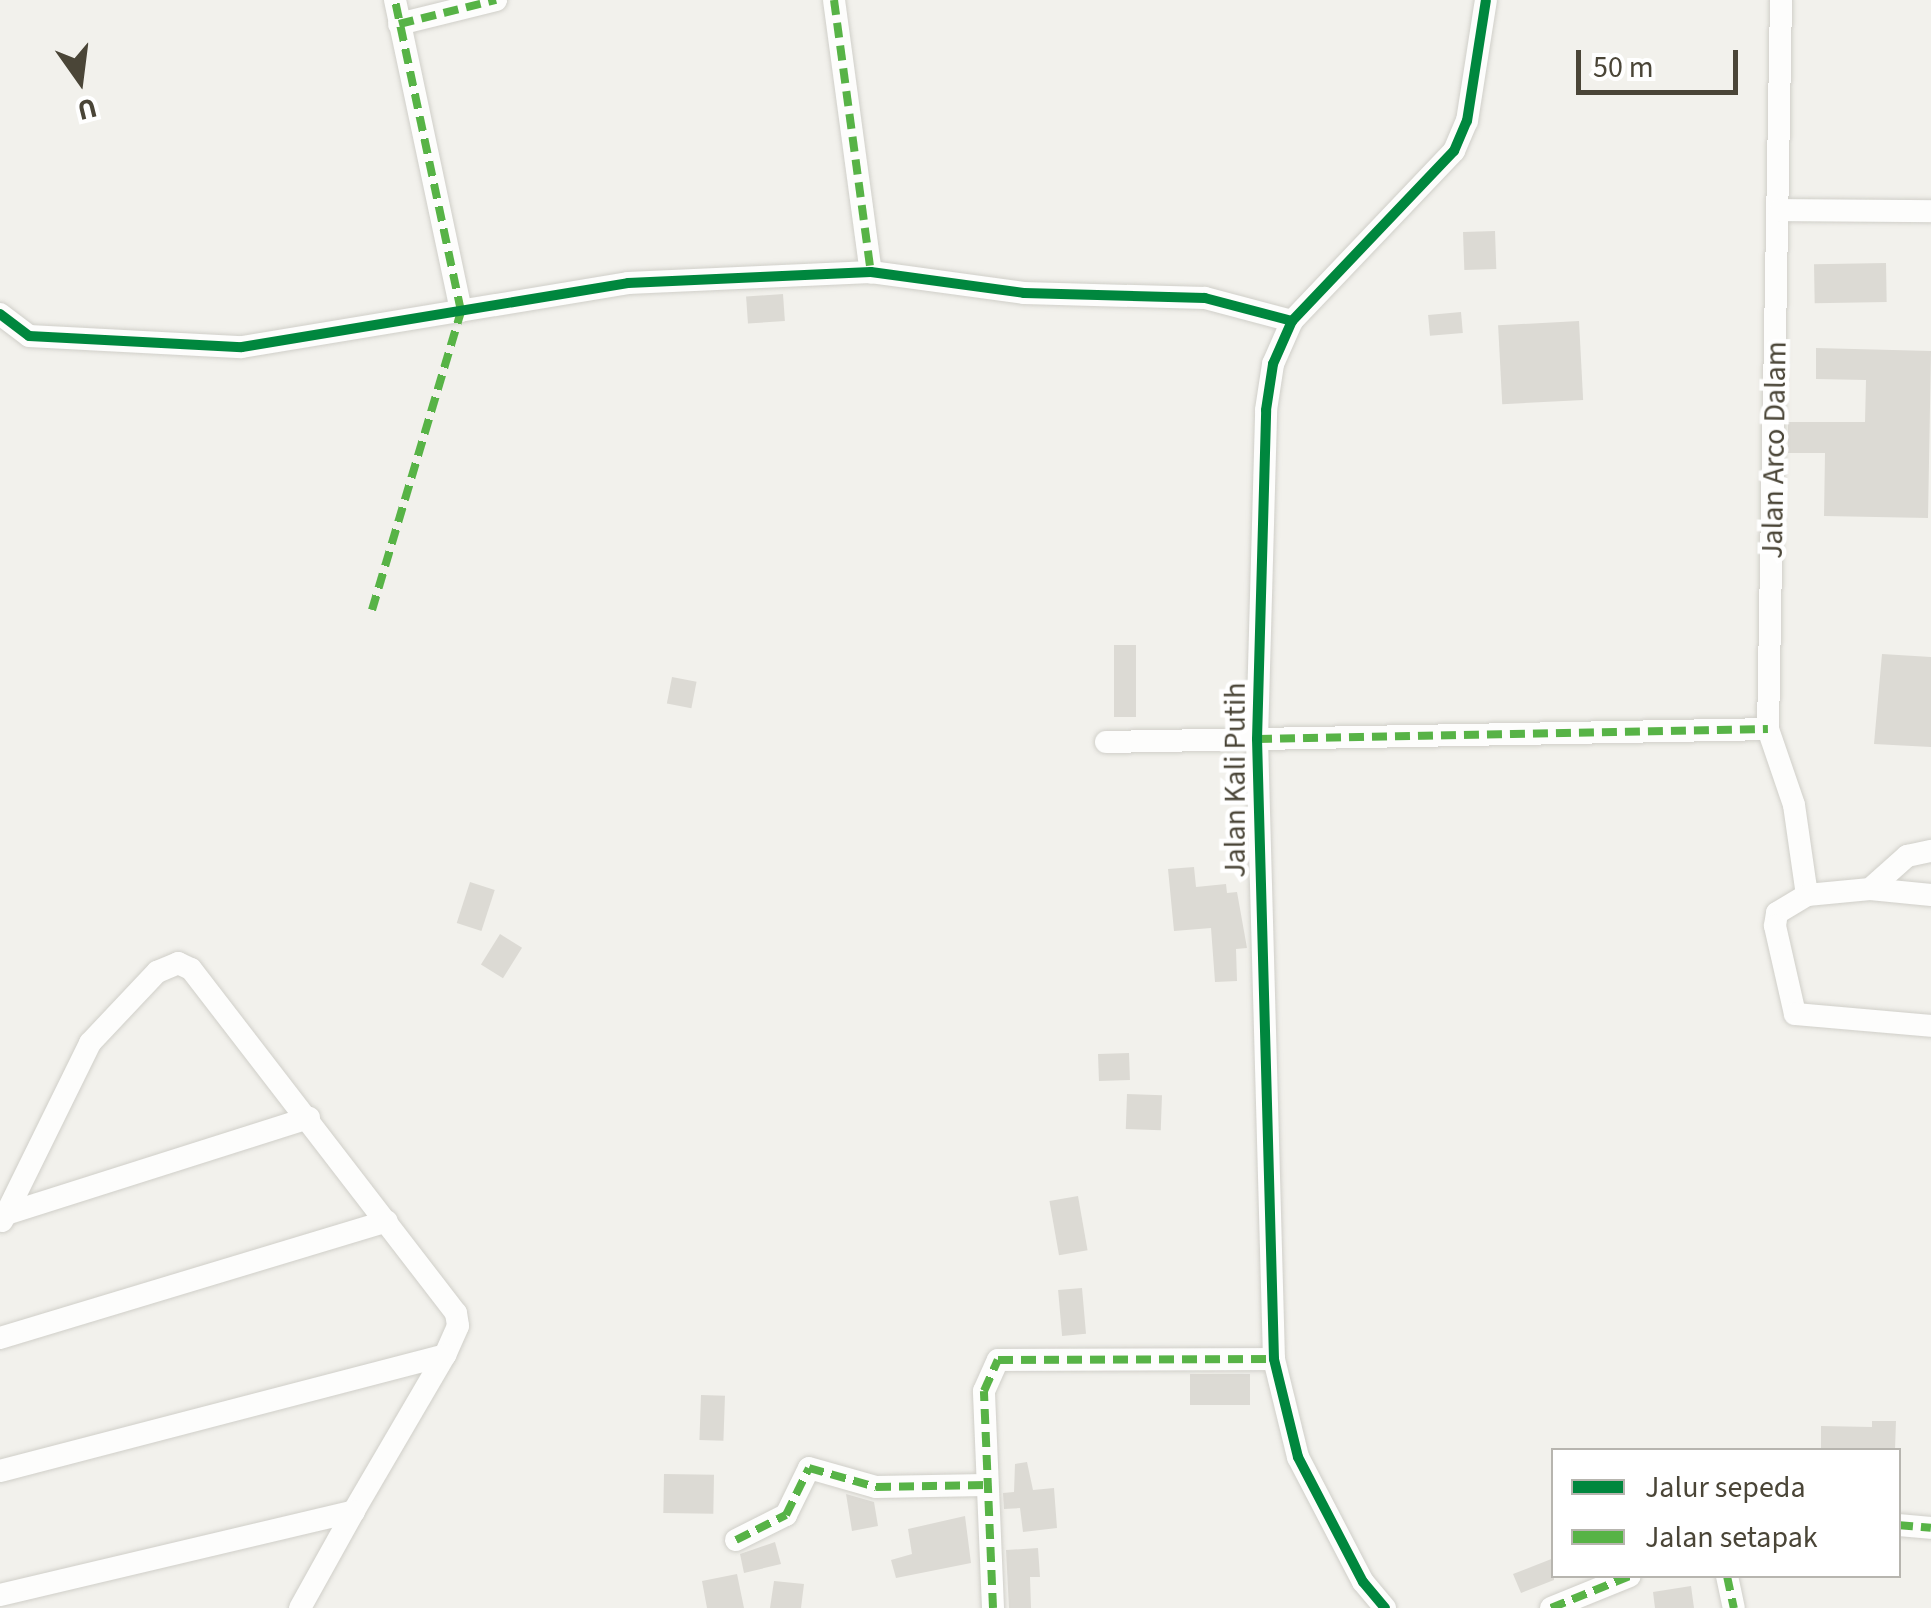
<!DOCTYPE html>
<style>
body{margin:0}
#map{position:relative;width:1931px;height:1608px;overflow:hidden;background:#f2f1ec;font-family:"Source Sans 3",sans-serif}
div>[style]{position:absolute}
.building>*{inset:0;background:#dcdad4;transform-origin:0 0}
.roads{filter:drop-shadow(0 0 2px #d0cfc9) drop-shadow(0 0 2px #d0cfc9)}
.minor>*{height:22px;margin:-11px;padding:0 11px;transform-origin:11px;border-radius:11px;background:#fdfdfc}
.quiet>*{height:8px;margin-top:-4px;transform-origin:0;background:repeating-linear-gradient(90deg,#57b346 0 15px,transparent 0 23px)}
.cycleway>*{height:10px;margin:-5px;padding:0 5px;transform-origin:5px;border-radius:5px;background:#00873e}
span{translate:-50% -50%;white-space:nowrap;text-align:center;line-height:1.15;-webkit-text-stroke:9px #fff;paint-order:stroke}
.street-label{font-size:30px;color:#4a4537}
.legend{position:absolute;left:1551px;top:1448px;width:350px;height:130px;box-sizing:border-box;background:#fff;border:2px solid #b7b5af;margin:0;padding:12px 18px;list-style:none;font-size:30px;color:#4a4537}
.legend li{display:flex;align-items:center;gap:20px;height:50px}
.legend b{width:50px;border:2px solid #b7b5af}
.north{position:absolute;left:30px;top:30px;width:100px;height:100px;-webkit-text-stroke:8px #fff;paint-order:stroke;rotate:166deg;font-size:28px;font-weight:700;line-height:40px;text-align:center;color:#4a4537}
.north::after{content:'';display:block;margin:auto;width:35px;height:45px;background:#4a4537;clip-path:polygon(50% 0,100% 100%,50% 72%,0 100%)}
.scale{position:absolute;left:1576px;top:50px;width:162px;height:45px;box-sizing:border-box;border:5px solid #4a4537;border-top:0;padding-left:12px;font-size:30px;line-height:35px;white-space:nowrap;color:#4a4537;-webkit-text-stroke:8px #fff;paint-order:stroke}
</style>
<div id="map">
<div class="building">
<div style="left:1495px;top:231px;width:38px;height:32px;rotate:88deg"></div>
<div style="left:1886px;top:263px;width:39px;height:72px;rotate:89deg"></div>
<div style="left:783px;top:294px;width:27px;height:37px;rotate:86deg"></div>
<div style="left:1461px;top:312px;width:21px;height:33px;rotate:85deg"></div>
<div style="left:1579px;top:321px;width:79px;height:81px;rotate:87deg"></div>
<div style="clip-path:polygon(1816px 348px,1931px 351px,1928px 518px,1824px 516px,1825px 453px,1788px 453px,1788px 422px,1865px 422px,1866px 380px,1816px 379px)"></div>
<div style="left:1114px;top:645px;width:22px;height:72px"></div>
<div style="clip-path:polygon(1882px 654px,1931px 657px,1931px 747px,1874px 744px)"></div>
<div style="left:672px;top:677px;width:25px;height:27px;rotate:11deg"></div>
<div style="clip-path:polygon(1194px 867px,1196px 887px,1226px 884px,1227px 893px,1237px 892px,1247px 948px,1236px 949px,1237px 981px,1215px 982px,1211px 928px,1174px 931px,1168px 869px)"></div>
<div style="left:470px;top:882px;width:26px;height:43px;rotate:18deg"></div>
<div style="left:500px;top:934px;width:26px;height:36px;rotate:32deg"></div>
<div style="left:1129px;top:1053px;width:27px;height:31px;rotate:88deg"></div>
<div style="left:1127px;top:1094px;width:35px;height:35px;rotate:2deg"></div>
<div style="left:1078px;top:1196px;width:55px;height:29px;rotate:80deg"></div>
<div style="left:1082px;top:1288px;width:46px;height:24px;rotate:85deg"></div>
<div style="left:1190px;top:1374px;width:60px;height:31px"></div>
<div style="left:701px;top:1395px;width:24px;height:45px;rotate:2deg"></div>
<div style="clip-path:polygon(1872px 1421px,1896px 1421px,1895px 1450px,1821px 1450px,1821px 1426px,1872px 1427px)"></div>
<div style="clip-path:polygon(1027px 1462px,1033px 1490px,1054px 1488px,1057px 1528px,1023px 1532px,1020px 1508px,1004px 1509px,1003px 1493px,1014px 1492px,1015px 1464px)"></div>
<div style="left:664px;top:1474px;width:50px;height:39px;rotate:1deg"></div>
<div style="clip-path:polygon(846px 1494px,874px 1502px,878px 1526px,852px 1531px)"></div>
<div style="clip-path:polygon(965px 1516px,971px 1563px,896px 1578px,891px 1560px,912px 1554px,908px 1529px)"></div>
<div style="clip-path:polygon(775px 1542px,781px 1564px,744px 1573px,740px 1554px)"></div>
<div style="clip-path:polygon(1038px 1548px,1040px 1577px,1030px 1577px,1031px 1608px,1009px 1608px,1006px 1550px)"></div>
<div style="clip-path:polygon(1554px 1558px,1554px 1580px,1521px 1593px,1513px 1574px)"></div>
<div style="clip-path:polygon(737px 1574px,744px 1608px,707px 1608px,702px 1581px)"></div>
<div style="clip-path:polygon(774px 1581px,804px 1584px,801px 1608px,770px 1608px)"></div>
<div style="clip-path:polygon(1691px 1586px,1694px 1608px,1655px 1608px,1653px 1592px)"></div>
</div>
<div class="roads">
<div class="minor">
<div style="left:395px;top:0;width:318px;rotate:78deg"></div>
<div style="left:834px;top:0;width:275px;rotate:82.3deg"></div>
<div style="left:1781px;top:0;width:729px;rotate:91.02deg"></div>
<div style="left:1768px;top:729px;width:80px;rotate:71.1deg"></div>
<div style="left:1794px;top:805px;width:91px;rotate:81.8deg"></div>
<div style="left:399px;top:24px;width:100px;rotate:-13.9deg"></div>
<div style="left:1780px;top:210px;width:151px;rotate:0.4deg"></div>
<div style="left:0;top:314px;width:36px;rotate:37deg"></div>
<div style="left:29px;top:336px;width:213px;rotate:3deg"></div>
<div style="left:242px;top:347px;width:391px;rotate:-9.4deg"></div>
<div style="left:628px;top:283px;width:243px;rotate:-2.6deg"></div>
<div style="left:871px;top:272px;width:154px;rotate:7.8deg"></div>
<div style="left:1024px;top:293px;width:181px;rotate:1.6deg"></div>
<div style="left:1205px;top:298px;width:90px;rotate:14.8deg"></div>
<div style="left:1106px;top:742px;width:662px;rotate:-1.12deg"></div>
<div style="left:1870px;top:889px;width:50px;rotate:-41.7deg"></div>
<div style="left:1907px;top:856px;width:25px;rotate:-12deg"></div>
<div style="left:1931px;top:895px;width:61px;rotate:-174.4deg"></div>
<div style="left:1870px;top:889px;width:63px;rotate:174.6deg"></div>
<div style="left:1807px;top:895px;width:35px;rotate:149deg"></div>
<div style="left:1777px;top:913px;width:13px;rotate:99deg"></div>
<div style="left:1775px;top:926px;width:90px;rotate:77.2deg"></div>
<div style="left:1795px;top:1014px;width:137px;rotate:5deg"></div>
<div style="left:6px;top:1214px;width:191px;rotate:-63.8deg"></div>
<div style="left:90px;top:1043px;width:98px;rotate:-46.7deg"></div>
<div style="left:157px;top:972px;width:23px;rotate:-23deg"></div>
<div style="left:178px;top:963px;width:14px;rotate:25deg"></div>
<div style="left:191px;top:969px;width:434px;rotate:52.4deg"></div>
<div style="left:456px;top:1313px;width:13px;rotate:81deg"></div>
<div style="left:458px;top:1326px;width:32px;rotate:114deg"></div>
<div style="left:445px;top:1355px;width:181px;rotate:120.3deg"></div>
<div style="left:2px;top:1221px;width:8px;rotate:-60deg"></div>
<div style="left:6px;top:1214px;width:318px;rotate:-17.6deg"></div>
<div style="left:0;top:1338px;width:404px;rotate:-16.8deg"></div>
<div style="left:0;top:1471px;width:460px;rotate:-14.6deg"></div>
<div style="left:1898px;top:1525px;width:33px;rotate:5deg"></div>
<div style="left:736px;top:1540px;width:56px;rotate:-26.6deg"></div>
<div style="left:786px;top:1515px;width:52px;rotate:-63.9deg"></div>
<div style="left:809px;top:1468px;width:70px;rotate:15.8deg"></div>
<div style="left:876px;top:1487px;width:110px;rotate:-1deg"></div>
<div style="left:1727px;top:1576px;width:33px;rotate:78deg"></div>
<div style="left:0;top:1595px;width:364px;rotate:-13.3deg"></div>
<div style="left:354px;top:1511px;width:111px;rotate:119.1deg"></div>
<div style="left:993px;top:1608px;width:217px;rotate:-92.4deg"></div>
<div style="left:984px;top:1391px;width:34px;rotate:-66deg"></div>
<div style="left:998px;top:1360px;width:276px;rotate:-0.2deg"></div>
<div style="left:1385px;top:1608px;width:34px;rotate:-130deg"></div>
<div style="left:1363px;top:1582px;width:141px;rotate:-117.5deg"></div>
<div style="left:1298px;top:1457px;width:101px;rotate:-103.8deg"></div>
<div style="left:1274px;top:1359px;width:620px;rotate:-91.57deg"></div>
<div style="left:1257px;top:739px;width:329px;rotate:-88.4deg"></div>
<div style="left:1266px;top:410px;width:47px;rotate:-81.3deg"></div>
<div style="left:1273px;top:364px;width:47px;rotate:-66.2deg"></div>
<div style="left:1292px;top:321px;width:235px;rotate:-46.4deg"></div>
<div style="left:1454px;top:151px;width:33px;rotate:-67deg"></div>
<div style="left:1467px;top:121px;width:122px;rotate:-81.1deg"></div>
<div style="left:1551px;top:1608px;width:85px;rotate:-22.1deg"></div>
</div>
</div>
<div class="quiet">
<div style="left:834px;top:0;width:275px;rotate:82.3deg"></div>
<div style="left:399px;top:24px;width:100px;rotate:-13.9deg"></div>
<div style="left:372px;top:610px;width:312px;rotate:-73.4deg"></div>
<div style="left:461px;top:311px;width:318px;rotate:-102deg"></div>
<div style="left:1257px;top:739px;width:511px;rotate:-1.12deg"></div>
<div style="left:1898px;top:1525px;width:33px;rotate:5deg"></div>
<div style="left:736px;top:1540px;width:56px;rotate:-26.6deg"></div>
<div style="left:786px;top:1515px;width:52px;rotate:-63.9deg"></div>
<div style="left:809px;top:1468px;width:70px;rotate:15.8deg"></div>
<div style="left:876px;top:1487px;width:110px;rotate:-1deg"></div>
<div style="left:1727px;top:1576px;width:33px;rotate:78deg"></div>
<div style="left:993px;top:1608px;width:217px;rotate:-92.4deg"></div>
<div style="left:984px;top:1391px;width:34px;rotate:-66deg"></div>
<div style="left:998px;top:1360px;width:276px;rotate:-0.2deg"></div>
<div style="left:1551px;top:1608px;width:85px;rotate:-22.1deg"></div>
</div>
<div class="cycleway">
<div style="left:0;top:314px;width:36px;rotate:37deg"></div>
<div style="left:29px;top:336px;width:213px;rotate:3deg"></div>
<div style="left:242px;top:347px;width:391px;rotate:-9.4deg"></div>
<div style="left:628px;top:283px;width:243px;rotate:-2.6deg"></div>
<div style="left:871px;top:272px;width:154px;rotate:7.8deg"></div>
<div style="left:1024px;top:293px;width:181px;rotate:1.6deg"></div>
<div style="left:1205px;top:298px;width:90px;rotate:14.8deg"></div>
<div style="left:1385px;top:1608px;width:34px;rotate:-130deg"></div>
<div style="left:1363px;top:1582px;width:141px;rotate:-117.5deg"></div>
<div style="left:1298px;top:1457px;width:101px;rotate:-103.8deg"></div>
<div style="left:1274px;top:1359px;width:620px;rotate:-91.57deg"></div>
<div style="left:1257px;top:739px;width:329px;rotate:-88.4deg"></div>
<div style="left:1266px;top:410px;width:47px;rotate:-81.3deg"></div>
<div style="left:1273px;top:364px;width:47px;rotate:-66.2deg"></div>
<div style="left:1292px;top:321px;width:235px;rotate:-46.4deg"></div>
<div style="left:1454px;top:151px;width:33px;rotate:-67deg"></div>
<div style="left:1467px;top:121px;width:122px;rotate:-81.1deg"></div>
</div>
<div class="street-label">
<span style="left:1775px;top:450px;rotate:-89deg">Jalan Arco Dalam</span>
<span style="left:1236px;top:780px;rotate:-90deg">Jalan Kali Putih</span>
</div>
<ul class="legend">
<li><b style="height:12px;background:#00873e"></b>Jalur sepeda</li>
<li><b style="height:12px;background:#57b346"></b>Jalan setapak</li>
</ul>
<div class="north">U</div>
<div class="scale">50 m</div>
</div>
